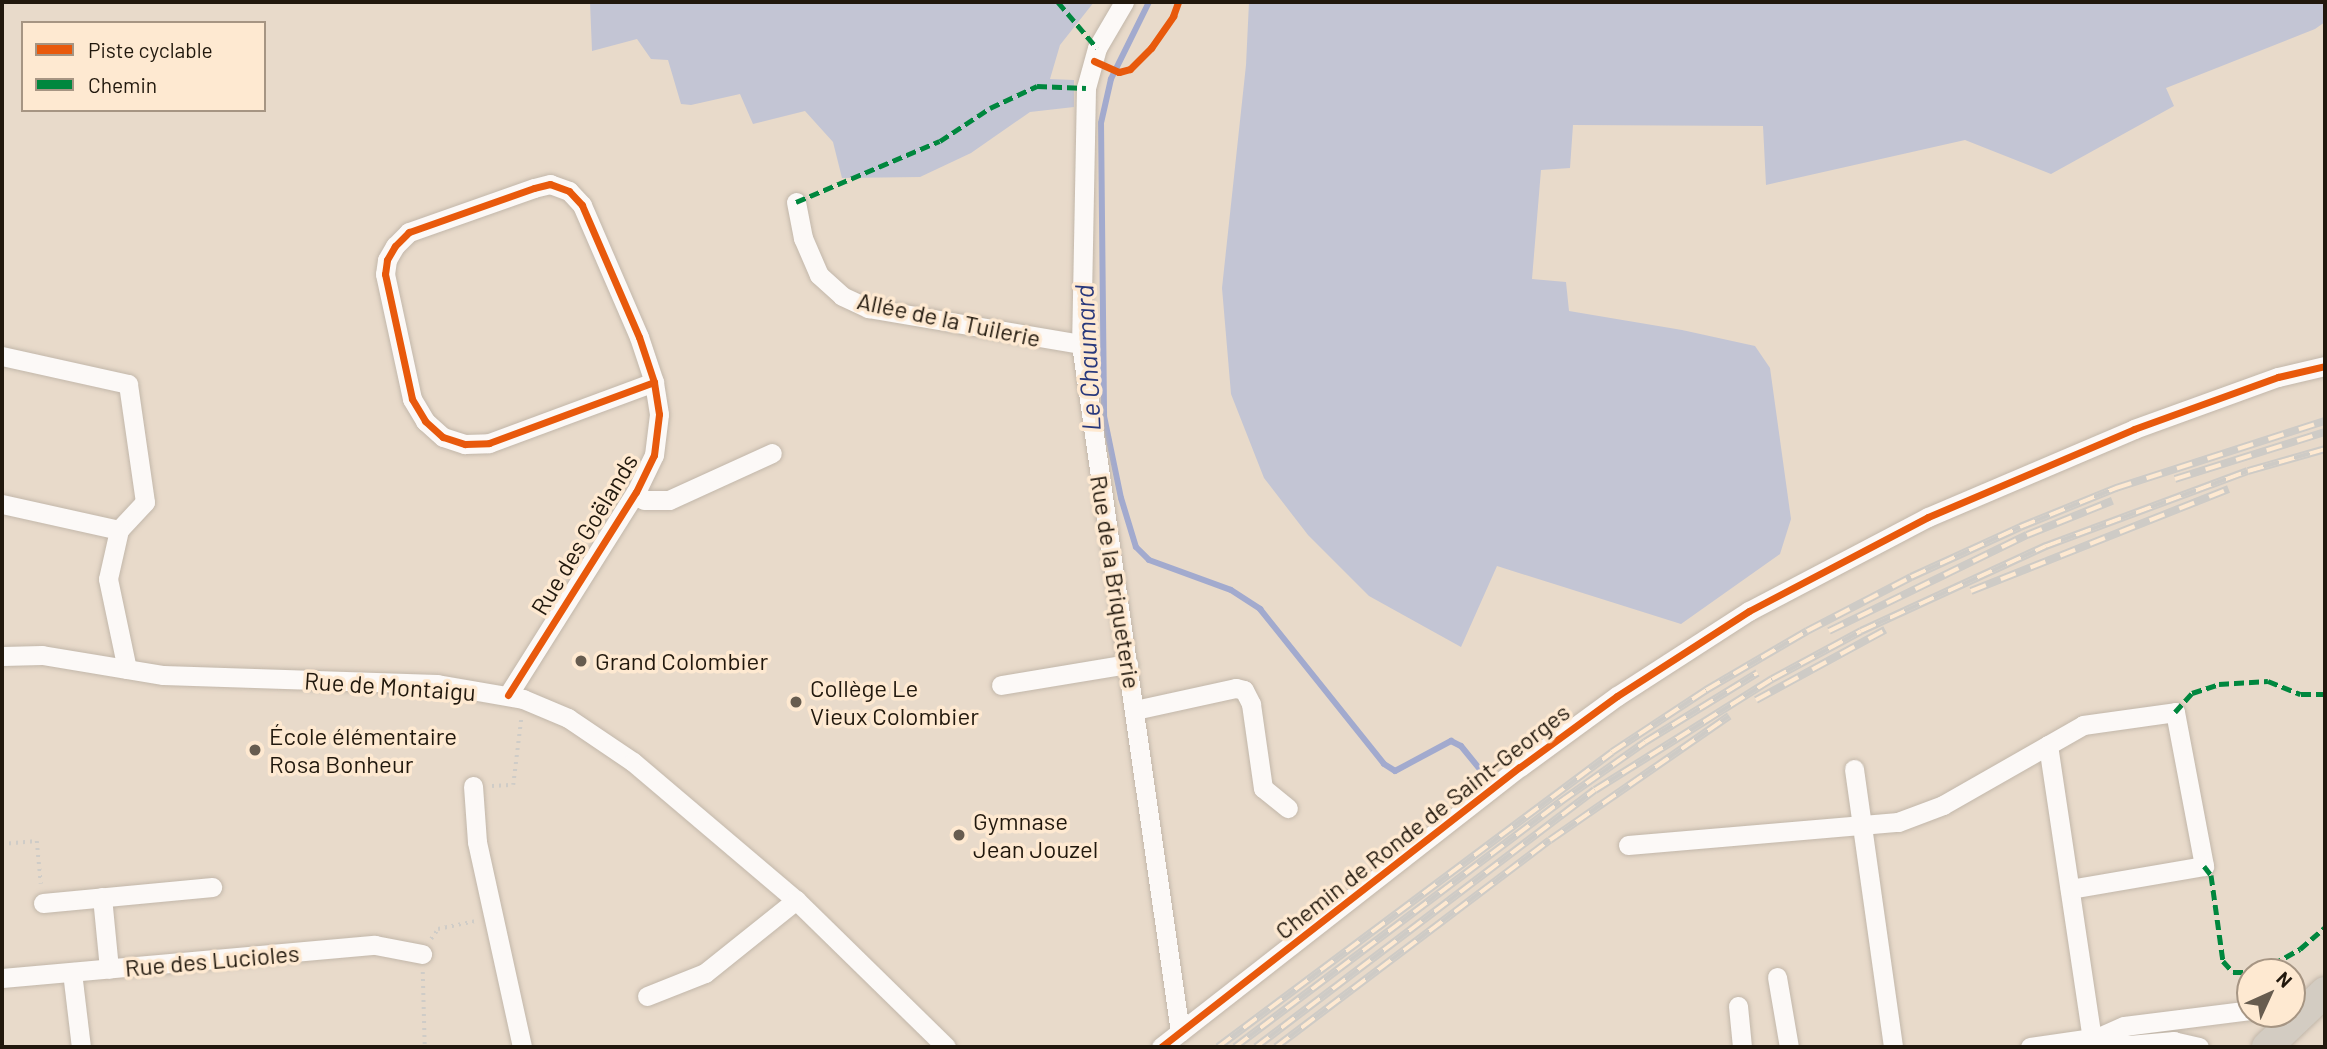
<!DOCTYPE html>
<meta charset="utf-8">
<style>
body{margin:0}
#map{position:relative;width:2327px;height:1049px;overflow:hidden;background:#e8daca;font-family:Barlow,sans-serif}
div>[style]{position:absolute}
.green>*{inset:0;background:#c3c5d4}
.stream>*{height:6px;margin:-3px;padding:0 3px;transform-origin:3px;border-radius:3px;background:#a2aace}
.path>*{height:3.5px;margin-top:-1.75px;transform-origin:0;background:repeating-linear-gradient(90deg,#cfccc7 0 2px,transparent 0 7px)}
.roads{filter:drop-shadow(0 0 2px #c2b7aa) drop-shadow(0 0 2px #c2b7aa)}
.minor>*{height:19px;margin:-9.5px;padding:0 9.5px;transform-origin:9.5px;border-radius:9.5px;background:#fcf9f7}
.highway>*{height:30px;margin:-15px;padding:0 15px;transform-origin:15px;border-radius:15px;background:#d3ccc2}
.rail>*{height:8px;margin-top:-4px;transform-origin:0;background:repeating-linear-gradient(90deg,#fee9d1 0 16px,#cecbc6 0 32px);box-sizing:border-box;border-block:2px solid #cecbc6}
.quiet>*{height:5px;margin-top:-2.5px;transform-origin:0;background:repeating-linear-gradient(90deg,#00873e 0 10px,transparent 0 15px)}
.cycleway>*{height:7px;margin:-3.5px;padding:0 3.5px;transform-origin:3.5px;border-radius:3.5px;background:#e8590c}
.dots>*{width:19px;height:19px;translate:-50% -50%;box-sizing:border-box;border:4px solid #fee9d1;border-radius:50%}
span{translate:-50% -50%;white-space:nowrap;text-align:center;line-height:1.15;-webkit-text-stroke:7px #fee9d1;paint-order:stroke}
.street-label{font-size:24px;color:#21180d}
.poi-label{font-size:24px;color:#21180d}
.left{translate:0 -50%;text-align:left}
.water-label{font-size:26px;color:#28387c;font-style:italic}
.frame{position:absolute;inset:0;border:4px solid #21180d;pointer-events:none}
.legend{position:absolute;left:21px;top:21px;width:245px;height:91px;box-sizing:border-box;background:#fee9d1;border:2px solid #a69583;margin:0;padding:9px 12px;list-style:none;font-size:21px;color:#21180d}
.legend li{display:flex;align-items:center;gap:14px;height:35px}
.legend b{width:35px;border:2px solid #a69583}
.north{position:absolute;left:2236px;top:958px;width:70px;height:70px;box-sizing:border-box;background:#fee9d1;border:2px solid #a69583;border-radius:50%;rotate:45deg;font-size:19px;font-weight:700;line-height:28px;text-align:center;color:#21180d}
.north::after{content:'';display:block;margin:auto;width:24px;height:32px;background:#675c4f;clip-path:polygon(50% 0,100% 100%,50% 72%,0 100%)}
</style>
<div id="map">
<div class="green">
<div style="clip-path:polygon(590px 2px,1094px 2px,1060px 45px,1050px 79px,1074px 80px,1074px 107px,1030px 112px,971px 153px,920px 177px,842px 178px,833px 142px,805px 111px,753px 124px,740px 94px,691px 105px,681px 104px,668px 60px,651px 59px,637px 39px,592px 51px)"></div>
<div style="clip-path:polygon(1249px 2px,2325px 2px,2325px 22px,2315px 29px,2166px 88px,2174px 106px,2051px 174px,1965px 140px,1766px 185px,1763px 126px,1573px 125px,1570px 168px,1541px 170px,1532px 279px,1566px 282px,1569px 311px,1682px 330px,1755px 346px,1770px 368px,1791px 519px,1780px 554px,1681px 624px,1497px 566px,1461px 647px,1369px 596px,1308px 535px,1264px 478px,1231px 394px,1222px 288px,1246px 65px)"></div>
</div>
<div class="stream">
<div style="left:1149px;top:2px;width:86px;rotate:116.3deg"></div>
<div style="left:1111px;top:79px;width:45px;rotate:102.8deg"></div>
<div style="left:1101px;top:123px;width:293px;rotate:89.4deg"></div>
<div style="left:1104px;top:416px;width:84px;rotate:78.3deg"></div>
<div style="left:1121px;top:498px;width:51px;rotate:73deg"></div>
<div style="left:1136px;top:547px;width:18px;rotate:45deg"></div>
<div style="left:1149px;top:560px;width:87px;rotate:20.1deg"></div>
<div style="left:1231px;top:590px;width:35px;rotate:33deg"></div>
<div style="left:1260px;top:609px;width:198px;rotate:51.3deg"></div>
<div style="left:1384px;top:764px;width:13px;rotate:32deg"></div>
<div style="left:1395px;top:771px;width:64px;rotate:-28.2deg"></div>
<div style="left:1451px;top:741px;width:11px;rotate:27deg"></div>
<div style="left:1461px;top:746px;width:41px;rotate:50.9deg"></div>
</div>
<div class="path">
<div style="left:492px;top:786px;width:21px;rotate:-3deg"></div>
<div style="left:513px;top:785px;width:66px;rotate:-83.1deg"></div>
<div style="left:2px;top:844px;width:35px;rotate:-5deg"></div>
<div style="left:37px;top:841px;width:43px;rotate:84.7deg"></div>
<div style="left:431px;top:939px;width:12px;rotate:-55deg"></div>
<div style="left:438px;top:929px;width:39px;rotate:-12deg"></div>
<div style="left:423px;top:972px;width:75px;rotate:88.5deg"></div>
</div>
<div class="roads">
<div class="minor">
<div style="left:1124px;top:2px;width:53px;rotate:120.4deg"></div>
<div style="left:1097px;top:48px;width:41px;rotate:105.4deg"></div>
<div style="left:1086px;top:88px;width:256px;rotate:91.1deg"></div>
<div style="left:1081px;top:344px;width:695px;rotate:81.81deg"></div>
<div style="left:796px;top:202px;width:37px;rotate:79deg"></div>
<div style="left:803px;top:238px;width:40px;rotate:66.6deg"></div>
<div style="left:819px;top:275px;width:31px;rotate:42deg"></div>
<div style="left:842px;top:296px;width:29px;rotate:25deg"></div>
<div style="left:868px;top:308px;width:216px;rotate:9.6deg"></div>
<div style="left:2px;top:356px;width:129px;rotate:12.5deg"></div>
<div style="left:128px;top:384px;width:119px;rotate:81.8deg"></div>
<div style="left:145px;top:502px;width:38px;rotate:133deg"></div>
<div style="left:636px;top:492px;width:11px;rotate:45deg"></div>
<div style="left:644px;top:500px;width:25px"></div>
<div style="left:669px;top:500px;width:113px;rotate:-24.5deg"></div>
<div style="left:2px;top:504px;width:120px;rotate:12.5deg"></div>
<div style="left:119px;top:530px;width:50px;rotate:102.7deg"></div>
<div style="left:108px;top:579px;width:92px;rotate:78.1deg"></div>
<div style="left:2px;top:656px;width:40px;rotate:-1.4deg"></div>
<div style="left:42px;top:655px;width:123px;rotate:9.4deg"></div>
<div style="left:163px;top:675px;width:274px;rotate:1.9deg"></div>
<div style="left:437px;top:684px;width:87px;rotate:9.9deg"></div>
<div style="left:523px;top:699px;width:49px;rotate:22.9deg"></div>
<div style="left:568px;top:718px;width:78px;rotate:34.1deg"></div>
<div style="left:633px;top:762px;width:214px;rotate:40.3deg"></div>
<div style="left:796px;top:900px;width:210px;rotate:44.4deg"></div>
<div style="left:1001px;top:685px;width:129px;rotate:-9.4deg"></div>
<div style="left:508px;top:695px;width:240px;rotate:-57.8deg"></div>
<div style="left:636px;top:492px;width:41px;rotate:-64.1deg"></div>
<div style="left:654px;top:455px;width:41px;rotate:-83deg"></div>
<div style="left:659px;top:414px;width:32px;rotate:-99deg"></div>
<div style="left:654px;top:382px;width:47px;rotate:-108.4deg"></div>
<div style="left:639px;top:337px;width:144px;rotate:-113.4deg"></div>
<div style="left:582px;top:205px;width:19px;rotate:-133deg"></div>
<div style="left:569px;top:191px;width:20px;rotate:-160deg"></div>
<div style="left:550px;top:184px;width:16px;rotate:166deg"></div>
<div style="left:534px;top:188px;width:133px;rotate:160.6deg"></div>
<div style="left:409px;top:232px;width:20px;rotate:135deg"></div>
<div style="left:395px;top:246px;width:16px;rotate:120deg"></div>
<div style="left:387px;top:260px;width:14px;rotate:98deg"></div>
<div style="left:385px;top:274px;width:128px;rotate:77.8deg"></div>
<div style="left:412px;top:399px;width:26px;rotate:59deg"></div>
<div style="left:425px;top:421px;width:24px;rotate:42deg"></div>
<div style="left:443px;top:437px;width:23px;rotate:18deg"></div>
<div style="left:465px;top:444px;width:24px;rotate:-2deg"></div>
<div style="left:489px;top:443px;width:176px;rotate:-20.3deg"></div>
<div style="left:1135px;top:710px;width:103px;rotate:-12.3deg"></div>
<div style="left:1236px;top:688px;width:8px;rotate:14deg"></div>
<div style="left:1244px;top:690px;width:16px;rotate:63deg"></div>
<div style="left:1251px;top:704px;width:85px;rotate:81.9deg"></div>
<div style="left:1263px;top:788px;width:32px;rotate:39deg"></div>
<div style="left:2048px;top:745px;width:296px;rotate:81.5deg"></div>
<div style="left:1854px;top:769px;width:281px;rotate:82deg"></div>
<div style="left:473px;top:786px;width:56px;rotate:85.9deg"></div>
<div style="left:477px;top:842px;width:210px;rotate:77.6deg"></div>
<div style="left:1628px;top:845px;width:271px;rotate:-4.9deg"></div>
<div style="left:1898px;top:822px;width:48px;rotate:-20.7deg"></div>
<div style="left:1943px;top:805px;width:161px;rotate:-29.7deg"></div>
<div style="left:2083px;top:725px;width:93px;rotate:-8deg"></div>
<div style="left:2175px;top:712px;width:157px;rotate:79.3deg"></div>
<div style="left:2204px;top:866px;width:136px;rotate:170.3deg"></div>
<div style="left:102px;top:897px;width:72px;rotate:84.4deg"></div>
<div style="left:43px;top:903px;width:170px;rotate:-5.4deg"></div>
<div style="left:72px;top:972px;width:76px;rotate:83.2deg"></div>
<div style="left:1777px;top:977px;width:71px;rotate:80.3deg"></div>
<div style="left:2px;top:978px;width:374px;rotate:-5.1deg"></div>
<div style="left:375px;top:945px;width:48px;rotate:10.8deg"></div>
<div style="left:647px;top:996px;width:62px;rotate:-21.6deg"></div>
<div style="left:705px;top:973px;width:117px;rotate:-38.7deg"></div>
<div style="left:1738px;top:1006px;width:41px;rotate:84.4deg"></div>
<div style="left:1161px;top:1047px;width:455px;rotate:-38deg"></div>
<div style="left:1520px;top:767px;width:120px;rotate:-36.2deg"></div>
<div style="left:1617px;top:696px;width:157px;rotate:-32.8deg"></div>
<div style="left:1749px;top:611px;width:202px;rotate:-27.7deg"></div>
<div style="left:1928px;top:517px;width:224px;rotate:-23.1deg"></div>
<div style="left:2134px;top:429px;width:153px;rotate:-19.9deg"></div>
<div style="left:2278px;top:377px;width:48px;rotate:-13.2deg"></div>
<div style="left:2030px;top:1047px;width:70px;rotate:-8.2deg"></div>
<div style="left:2199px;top:1047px;width:26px;rotate:-167deg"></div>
<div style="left:2174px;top:1041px;width:45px;rotate:174.9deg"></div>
<div style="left:2129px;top:1045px;width:31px;rotate:-165deg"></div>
<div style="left:2099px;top:1037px;width:27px;rotate:-24deg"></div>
<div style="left:2124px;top:1026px;width:127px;rotate:-7.2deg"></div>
</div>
<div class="highway">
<div style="left:2267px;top:1047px;width:80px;rotate:-43.5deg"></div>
</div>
</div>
<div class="rail">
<div style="left:2175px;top:479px;width:157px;rotate:-17.4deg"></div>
<div style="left:1971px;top:591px;width:277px;rotate:-21.6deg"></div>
<div style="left:1829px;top:631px;width:220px;rotate:-25.9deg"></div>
<div style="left:2027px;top:535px;width:92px;rotate:-21.8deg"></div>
<div style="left:1756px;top:700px;width:147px;rotate:-28.5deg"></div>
<div style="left:1218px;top:1047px;width:492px;rotate:-36.8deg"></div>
<div style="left:1612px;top:752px;width:113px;rotate:-33.4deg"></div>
<div style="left:1706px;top:690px;width:117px;rotate:-30.3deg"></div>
<div style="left:1807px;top:631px;width:117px;rotate:-27.4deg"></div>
<div style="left:1911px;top:577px;width:120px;rotate:-24.6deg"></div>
<div style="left:2020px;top:527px;width:104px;rotate:-22.1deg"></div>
<div style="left:2116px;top:488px;width:219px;rotate:-17.8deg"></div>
<div style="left:1235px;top:1047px;width:407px;rotate:-37deg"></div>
<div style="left:1560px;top:802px;width:104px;rotate:-35.2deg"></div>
<div style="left:1645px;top:742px;width:132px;rotate:-31.6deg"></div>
<div style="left:1256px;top:1047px;width:425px;rotate:-37.2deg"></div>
<div style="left:1595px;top:790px;width:209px;rotate:-32.1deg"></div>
<div style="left:1772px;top:679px;width:101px;rotate:-28.3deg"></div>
<div style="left:1861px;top:631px;width:204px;rotate:-24.7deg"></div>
<div style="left:2046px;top:546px;width:215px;rotate:-20.4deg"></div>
<div style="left:2248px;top:471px;width:80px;rotate:-15.9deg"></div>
<div style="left:1276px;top:1047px;width:343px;rotate:-37.1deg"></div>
<div style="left:1550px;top:840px;width:218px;rotate:-34.7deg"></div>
</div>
<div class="quiet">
<div style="left:1058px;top:2px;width:60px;rotate:49.7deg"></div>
<div style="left:796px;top:202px;width:156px;rotate:-23deg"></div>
<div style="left:940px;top:141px;width:60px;rotate:-33.4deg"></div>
<div style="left:990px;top:108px;width:52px;rotate:-25.1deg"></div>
<div style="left:1037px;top:86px;width:49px;rotate:2.3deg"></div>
<div style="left:2175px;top:712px;width:25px;rotate:-48deg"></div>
<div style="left:2192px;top:693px;width:28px;rotate:-18deg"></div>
<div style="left:2219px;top:684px;width:49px;rotate:-3.5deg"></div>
<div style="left:2268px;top:681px;width:35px;rotate:22deg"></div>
<div style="left:2301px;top:694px;width:24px"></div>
<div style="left:2204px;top:866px;width:11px;rotate:52deg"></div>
<div style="left:2211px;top:875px;width:87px;rotate:82.1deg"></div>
<div style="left:2223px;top:961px;width:15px;rotate:48deg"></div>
<div style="left:2233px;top:972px;width:17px"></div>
<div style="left:2259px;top:972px;width:47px;rotate:-29.3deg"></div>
<div style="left:2300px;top:949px;width:33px;rotate:-41deg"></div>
</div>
<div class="cycleway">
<div style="left:1094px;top:61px;width:27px;rotate:24deg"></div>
<div style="left:1119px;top:72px;width:11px;rotate:-15deg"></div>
<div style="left:1130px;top:69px;width:30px;rotate:-45deg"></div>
<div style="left:1151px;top:48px;width:39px;rotate:-55deg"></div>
<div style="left:1173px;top:16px;width:15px;rotate:-70deg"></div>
<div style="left:508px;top:695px;width:240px;rotate:-57.8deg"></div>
<div style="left:636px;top:492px;width:41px;rotate:-64.1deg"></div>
<div style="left:654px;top:455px;width:41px;rotate:-83deg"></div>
<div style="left:659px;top:414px;width:32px;rotate:-99deg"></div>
<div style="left:654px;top:382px;width:47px;rotate:-108.4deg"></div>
<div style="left:639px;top:337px;width:144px;rotate:-113.4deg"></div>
<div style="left:582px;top:205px;width:19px;rotate:-133deg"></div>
<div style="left:569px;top:191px;width:20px;rotate:-160deg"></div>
<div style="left:550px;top:184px;width:16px;rotate:166deg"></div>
<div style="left:534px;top:188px;width:133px;rotate:160.6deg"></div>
<div style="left:409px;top:232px;width:20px;rotate:135deg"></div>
<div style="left:395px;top:246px;width:16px;rotate:120deg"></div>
<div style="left:387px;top:260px;width:14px;rotate:98deg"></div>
<div style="left:385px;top:274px;width:128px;rotate:77.8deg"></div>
<div style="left:412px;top:399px;width:26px;rotate:59deg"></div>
<div style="left:425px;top:421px;width:24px;rotate:42deg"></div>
<div style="left:443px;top:437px;width:23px;rotate:18deg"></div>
<div style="left:465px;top:444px;width:24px;rotate:-2deg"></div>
<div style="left:489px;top:443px;width:176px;rotate:-20.3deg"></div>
<div style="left:1161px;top:1047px;width:455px;rotate:-38deg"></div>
<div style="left:1520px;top:767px;width:120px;rotate:-36.2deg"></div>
<div style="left:1617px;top:696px;width:157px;rotate:-32.8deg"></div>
<div style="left:1749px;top:611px;width:202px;rotate:-27.7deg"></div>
<div style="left:1928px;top:517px;width:224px;rotate:-23.1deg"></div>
<div style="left:2134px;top:429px;width:153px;rotate:-19.9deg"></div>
<div style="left:2278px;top:377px;width:48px;rotate:-13.2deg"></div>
</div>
<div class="dots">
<div style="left:581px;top:661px;background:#675c4f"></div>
<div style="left:796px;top:702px;background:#675c4f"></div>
<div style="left:255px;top:750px;background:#675c4f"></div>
<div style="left:959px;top:835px;background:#675c4f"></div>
</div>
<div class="street-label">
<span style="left:949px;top:319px;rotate:12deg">Allée de la Tuilerie</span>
<span style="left:584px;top:534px;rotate:-59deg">Rue des Goëlands</span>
<span style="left:1116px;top:582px;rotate:81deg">Rue de la Briqueterie</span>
<span style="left:390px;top:686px;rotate:4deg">Rue de Montaigu</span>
<span style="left:1422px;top:821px;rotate:-38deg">Chemin de Ronde de Saint-Georges</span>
<span style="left:212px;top:960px;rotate:-5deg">Rue des Lucioles</span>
</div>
<div class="poi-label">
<span class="left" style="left:595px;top:661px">Grand Colombier</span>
<span class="left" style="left:810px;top:702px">Collège Le<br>Vieux Colombier</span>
<span class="left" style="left:269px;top:750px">École élémentaire<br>Rosa Bonheur</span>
<span class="left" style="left:973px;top:835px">Gymnase<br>Jean Jouzel</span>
</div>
<div class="water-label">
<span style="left:1087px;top:358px;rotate:-93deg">Le Chaumard</span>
</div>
<div class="frame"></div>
<ul class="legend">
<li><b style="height:9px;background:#e8590c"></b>Piste cyclable</li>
<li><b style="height:9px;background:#00873e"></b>Chemin</li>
</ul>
<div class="north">N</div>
</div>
